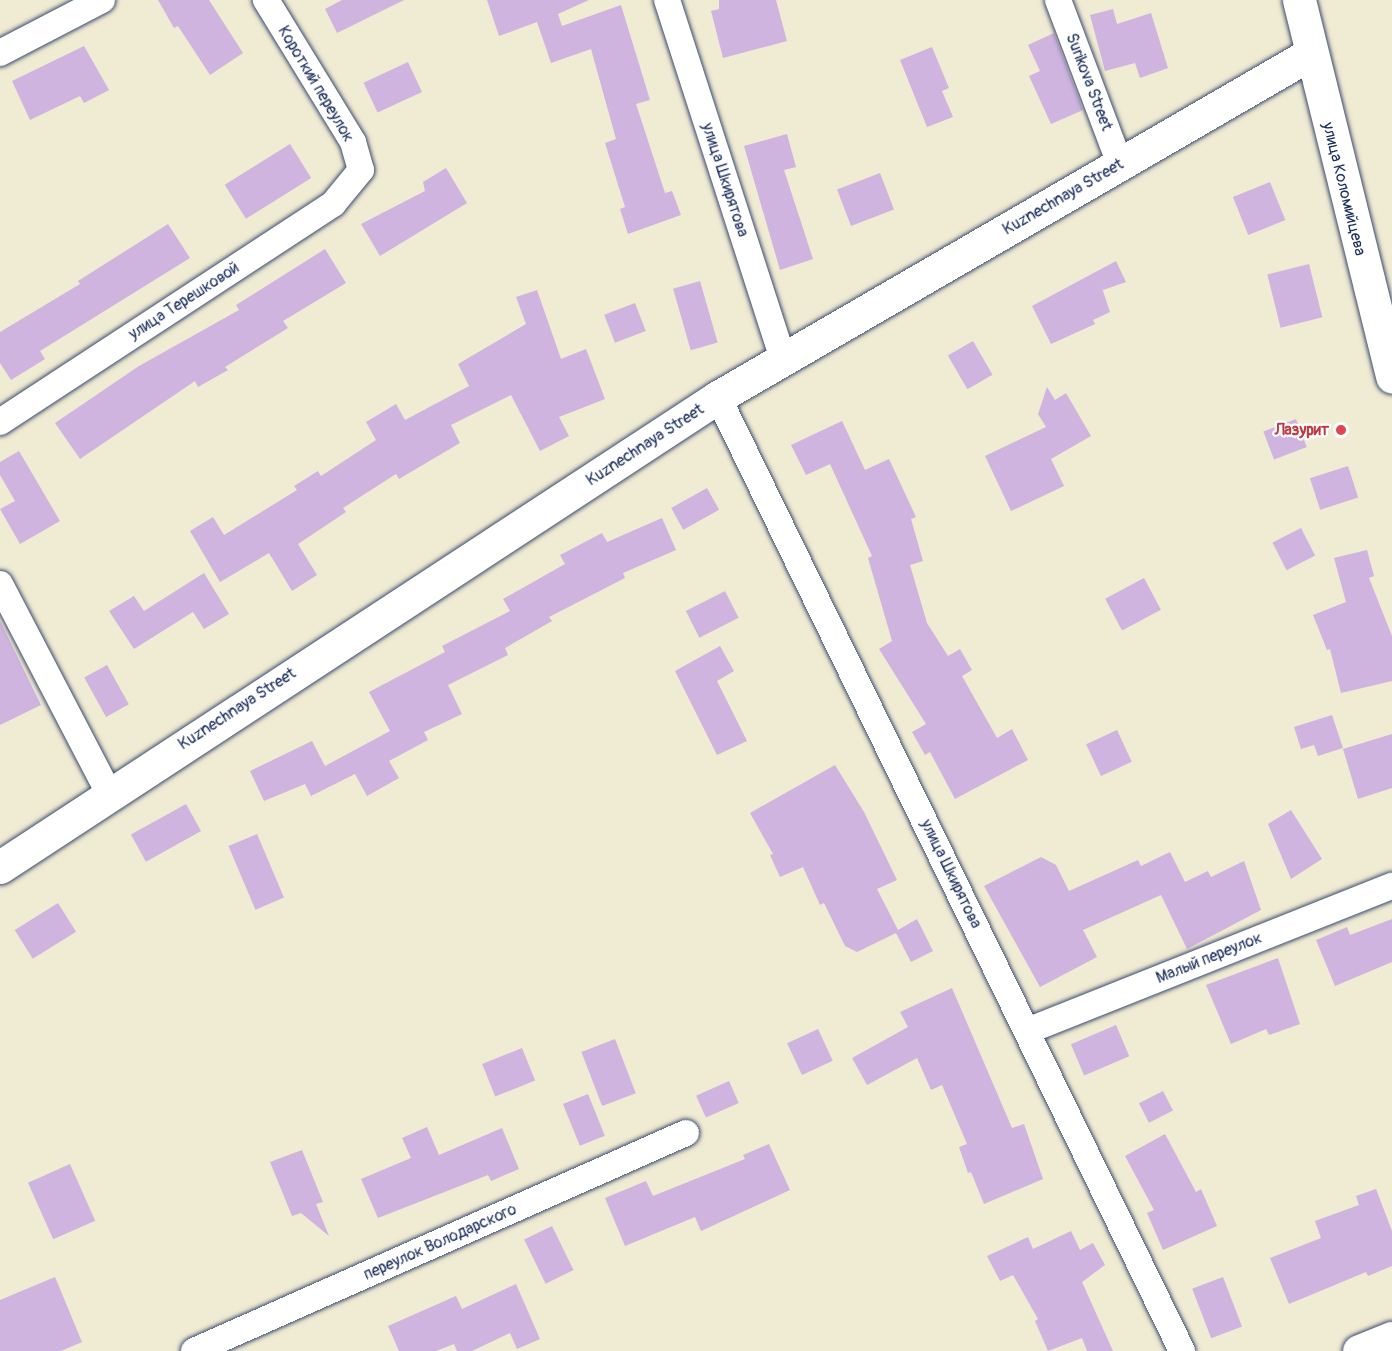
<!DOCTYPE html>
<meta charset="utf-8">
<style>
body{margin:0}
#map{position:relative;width:1392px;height:1351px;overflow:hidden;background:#f0ebd3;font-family:Pangolin,sans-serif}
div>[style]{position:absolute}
.building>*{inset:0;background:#ceb4df;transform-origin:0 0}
.roads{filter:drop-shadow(0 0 2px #3b4b70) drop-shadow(0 0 2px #3b4b70)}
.street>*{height:26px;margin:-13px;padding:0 13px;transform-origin:13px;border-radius:13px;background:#fff}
.secondary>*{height:33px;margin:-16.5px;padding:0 16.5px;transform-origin:16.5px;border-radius:16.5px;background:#fff}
.dots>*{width:16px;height:16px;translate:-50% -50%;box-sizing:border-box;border:3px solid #fff;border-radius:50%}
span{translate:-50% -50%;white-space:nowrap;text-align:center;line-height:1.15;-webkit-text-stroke:4.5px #fff;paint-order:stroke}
.street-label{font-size:16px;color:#1b2f5e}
.health-label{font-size:16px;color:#be3a42;font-weight:700}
.right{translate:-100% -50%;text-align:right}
</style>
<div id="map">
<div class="building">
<div style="clip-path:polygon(158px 0,209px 0,243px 53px,210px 75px,178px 26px,174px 28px)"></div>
<div style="clip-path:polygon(342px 0,404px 0,337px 33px,325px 9px)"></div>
<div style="clip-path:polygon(487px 0,589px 0,558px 14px,562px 26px,621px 5px,650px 100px,636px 104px,665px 193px,672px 191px,681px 215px,628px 234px,620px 209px,625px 207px,605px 143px,616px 139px,591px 49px,551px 63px,537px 22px,499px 36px)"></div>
<div style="clip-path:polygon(719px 0,776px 0,787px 41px,723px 58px,711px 11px,719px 9px)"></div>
<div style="clip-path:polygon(1113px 9px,1117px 24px,1151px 13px,1168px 68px,1140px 78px,1135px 63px,1105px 71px,1090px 15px)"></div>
<div style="clip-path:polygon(1054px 33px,1083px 110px,1051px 124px,1029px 76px,1040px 71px,1028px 45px)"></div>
<div style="clip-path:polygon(84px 46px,109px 90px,84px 103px,80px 96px,30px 120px,12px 81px)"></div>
<div style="clip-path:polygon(932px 47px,949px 88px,942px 91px,953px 117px,927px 127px,900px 60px)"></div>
<div style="left:408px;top:62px;width:33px;height:49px;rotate:65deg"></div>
<div style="clip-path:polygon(787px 134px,796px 167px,784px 170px,813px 259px,780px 270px,744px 146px)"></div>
<div style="left:290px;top:144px;width:40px;height:77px;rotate:58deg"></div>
<div style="clip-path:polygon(446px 168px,467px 203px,380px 256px,361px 224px,425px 191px,423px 182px)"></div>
<div style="left:880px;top:173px;width:39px;height:46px;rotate:69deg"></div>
<div style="left:1270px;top:182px;width:41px;height:40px;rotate:68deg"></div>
<div style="clip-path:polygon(168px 224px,190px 258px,40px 351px,45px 359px,11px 380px,0 363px,0 332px,80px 284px,78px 281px)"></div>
<div style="clip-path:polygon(325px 249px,346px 283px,283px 321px,288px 328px,225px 367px,228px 370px,198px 387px,195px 381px,80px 459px,55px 423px,139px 366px,239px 310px,236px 305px)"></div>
<div style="clip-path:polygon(1116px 261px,1126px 282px,1103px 290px,1101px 285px,1110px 312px,1093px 320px,1095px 324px,1051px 344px,1032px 306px)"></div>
<div style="left:1309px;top:264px;width:55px;height:43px;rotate:76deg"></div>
<div style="left:700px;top:281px;width:64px;height:28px;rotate:74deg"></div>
<div style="clip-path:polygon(537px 290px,561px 359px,586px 349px,605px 399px,559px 417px,569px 436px,540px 451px,511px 395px,451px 425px,460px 443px,399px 479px,396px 474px,343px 508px,346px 512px,298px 544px,317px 575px,292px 591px,269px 553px,220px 582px,190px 531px,213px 517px,224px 535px,297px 490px,294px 486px,318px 471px,321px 476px,376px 440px,366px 422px,396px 404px,405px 420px,469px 386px,458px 364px,526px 324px,516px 297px)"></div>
<div style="left:635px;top:303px;width:30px;height:33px;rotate:69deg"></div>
<div style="left:973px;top:341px;width:39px;height:29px;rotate:60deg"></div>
<div style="clip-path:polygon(1047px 387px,1055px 400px,1066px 393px,1091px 436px,1051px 459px,1064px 486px,1011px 511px,985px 456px,1046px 427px,1038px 414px)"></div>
<div style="left:1296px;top:419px;width:30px;height:35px;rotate:69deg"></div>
<div style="clip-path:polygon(842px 421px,865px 470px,889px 459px,916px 517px,911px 519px,923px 561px,910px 565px,927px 623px,948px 656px,960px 649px,972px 670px,962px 676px,997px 738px,1012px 729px,1028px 760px,955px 799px,930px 752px,925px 755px,912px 732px,926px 724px,879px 649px,892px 641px,868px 558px,872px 556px,830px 464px,806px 475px,791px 445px)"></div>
<div style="clip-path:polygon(19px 451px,60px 521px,20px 544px,0 509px,15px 501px,0 475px,0 462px)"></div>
<div style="left:1348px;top:466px;width:33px;height:40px;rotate:72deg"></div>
<div style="left:707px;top:488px;width:25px;height:41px;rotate:61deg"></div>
<div style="clip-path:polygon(662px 518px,676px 550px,623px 573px,625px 578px,549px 617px,552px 621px,505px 648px,508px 655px,448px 685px,462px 714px,424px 732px,428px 740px,389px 761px,399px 778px,367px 796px,355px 774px,311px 796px,305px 784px,264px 801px,250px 771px,312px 741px,325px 766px,390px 731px,369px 692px,445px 652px,442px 646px,510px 611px,503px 599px,565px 564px,560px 555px,602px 533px,607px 542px)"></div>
<div style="left:1301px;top:528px;width:31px;height:32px;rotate:63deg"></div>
<div style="clip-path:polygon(1367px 550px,1374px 576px,1369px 578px,1392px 636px,1392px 681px,1341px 693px,1330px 649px,1327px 650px,1313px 615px,1346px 602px,1334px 558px)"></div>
<div style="clip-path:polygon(204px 573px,229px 614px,204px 629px,193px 612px,134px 649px,109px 611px,134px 596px,144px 611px)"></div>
<div style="left:1144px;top:578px;width:36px;height:44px;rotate:62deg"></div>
<div style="left:725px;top:591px;width:30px;height:44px;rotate:63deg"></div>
<div style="clip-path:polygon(0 621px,41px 705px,0 725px)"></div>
<div style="clip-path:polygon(720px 646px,734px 671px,717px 681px,747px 741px,717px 755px,675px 671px)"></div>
<div style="left:107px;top:665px;width:45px;height:26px;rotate:61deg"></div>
<div style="clip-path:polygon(1332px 715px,1343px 748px,1318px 756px,1314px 745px,1301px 749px,1294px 727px)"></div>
<div style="left:1117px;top:730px;width:35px;height:34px;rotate:65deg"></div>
<div style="clip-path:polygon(1392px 734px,1392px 788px,1358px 799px,1343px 749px)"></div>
<div style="clip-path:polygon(835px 765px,864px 812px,897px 880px,877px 889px,898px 930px,917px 919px,933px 951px,911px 962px,896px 933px,857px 952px,845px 946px,824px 903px,820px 905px,803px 867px,780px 877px,770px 855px,773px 854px,750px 813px)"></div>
<div style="left:186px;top:804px;width:31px;height:63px;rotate:61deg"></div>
<div style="clip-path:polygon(1291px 810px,1322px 859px,1291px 879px,1268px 824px)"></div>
<div style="left:257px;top:834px;width:69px;height:31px;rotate:67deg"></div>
<div style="clip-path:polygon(1170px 852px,1185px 882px,1208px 871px,1211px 877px,1244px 861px,1261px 910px,1187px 949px,1161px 895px,1083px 930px,1097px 957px,1040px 987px,984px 886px,1041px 857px,1056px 865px,1069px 891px,1138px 860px,1141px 866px)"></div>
<div style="left:58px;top:903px;width:34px;height:51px;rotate:58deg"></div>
<div style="clip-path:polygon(1392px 919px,1392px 962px,1335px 986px,1316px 940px,1347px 927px,1350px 935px)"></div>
<div style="clip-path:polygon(1278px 958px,1300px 1024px,1269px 1035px,1266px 1029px,1231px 1044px,1206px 985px)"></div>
<div style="clip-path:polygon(952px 988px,1012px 1128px,1024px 1124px,1043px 1179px,984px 1204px,971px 1172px,968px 1173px,959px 1147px,967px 1144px,942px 1085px,931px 1090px,917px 1058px,867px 1085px,852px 1058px,908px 1027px,900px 1012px)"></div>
<div style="left:1116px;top:1025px;width:34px;height:49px;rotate:67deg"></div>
<div style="left:818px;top:1029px;width:35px;height:34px;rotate:65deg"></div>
<div style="left:615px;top:1039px;width:58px;height:36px;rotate:69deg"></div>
<div style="left:522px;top:1048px;width:35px;height:43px;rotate:68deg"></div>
<div style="left:729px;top:1081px;width:24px;height:36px;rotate:66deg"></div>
<div style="left:1163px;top:1091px;width:22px;height:27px;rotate:63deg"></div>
<div style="left:588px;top:1094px;width:45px;height:27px;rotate:68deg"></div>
<div style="clip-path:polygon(427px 1127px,439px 1155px,502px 1128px,519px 1169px,491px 1181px,488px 1175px,378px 1218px,361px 1179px,411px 1158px,402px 1138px)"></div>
<div style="clip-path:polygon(1165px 1134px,1196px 1192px,1201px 1189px,1217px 1226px,1163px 1250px,1147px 1213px,1154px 1210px,1125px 1156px)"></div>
<div style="clip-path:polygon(769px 1144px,790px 1190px,701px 1231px,695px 1217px,625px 1246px,605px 1198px,646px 1181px,653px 1196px,745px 1159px,743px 1155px)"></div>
<div style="clip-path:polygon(302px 1150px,323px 1202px,316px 1204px,329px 1236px,301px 1213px,292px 1216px,270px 1162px)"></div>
<div style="left:70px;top:1164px;width:62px;height:46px;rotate:66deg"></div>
<div style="clip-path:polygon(1376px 1189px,1392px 1231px,1392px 1266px,1368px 1276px,1366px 1272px,1289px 1304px,1270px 1258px,1321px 1238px,1315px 1221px,1359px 1205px,1356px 1196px)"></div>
<div style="left:552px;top:1226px;width:49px;height:31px;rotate:64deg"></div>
<div style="clip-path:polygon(1071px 1231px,1080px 1250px,1093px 1243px,1105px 1265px,1082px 1282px,1113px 1351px,1087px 1351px,1082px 1338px,1048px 1351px,1035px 1321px,1038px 1319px,1013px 1275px,1000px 1281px,987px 1256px,1028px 1237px,1033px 1249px)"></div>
<div style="clip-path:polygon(55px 1277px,82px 1342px,61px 1351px,0 1351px,0 1300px)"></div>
<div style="left:1223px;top:1277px;width:53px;height:33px;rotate:69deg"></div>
<div style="clip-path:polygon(516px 1284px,540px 1339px,517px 1349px,510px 1333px,472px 1351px,457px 1351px,454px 1344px,436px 1351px,399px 1351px,388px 1326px,456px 1296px,462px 1309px)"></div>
</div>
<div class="roads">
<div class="street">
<div style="left:667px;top:0;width:378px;rotate:72.1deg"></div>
<div style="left:1058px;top:0;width:175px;rotate:69.3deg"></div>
<div style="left:0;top:53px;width:115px;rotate:-27.5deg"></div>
<div style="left:718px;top:397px;width:1061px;rotate:64.06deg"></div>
<div style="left:0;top:422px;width:398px;rotate:-33.2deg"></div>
<div style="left:333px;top:204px;width:44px;rotate:-50.5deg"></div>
<div style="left:361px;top:170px;width:29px;rotate:-106deg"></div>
<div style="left:353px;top:142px;width:167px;rotate:-121.5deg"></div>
<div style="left:0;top:584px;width:236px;rotate:62.5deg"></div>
<div style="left:1027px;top:1031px;width:393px;rotate:-21.7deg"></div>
<div style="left:194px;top:1351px;width:538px;rotate:-23.9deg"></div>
</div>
<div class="secondary">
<div style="left:1299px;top:0;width:388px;rotate:76.1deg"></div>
<div style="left:0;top:867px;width:858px;rotate:-33.21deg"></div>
<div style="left:718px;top:397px;width:684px;rotate:-30.09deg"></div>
<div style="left:1359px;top:1351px;width:35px;rotate:-22deg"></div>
</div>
</div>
<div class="dots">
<div style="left:1341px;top:430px;background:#e0444e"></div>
</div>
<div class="street-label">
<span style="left:1089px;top:82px;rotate:69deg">Surikova Street</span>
<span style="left:316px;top:84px;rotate:59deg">Короткий переулок</span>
<span style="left:725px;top:180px;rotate:72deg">улица Шкирятова</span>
<span style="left:1344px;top:189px;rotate:76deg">улица Коломийцева</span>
<span style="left:1063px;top:197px;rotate:-30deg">Kuznechnaya Street</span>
<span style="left:184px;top:301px;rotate:-33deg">улица Терешковой</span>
<span style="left:645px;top:445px;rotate:-33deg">Kuznechnaya Street</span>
<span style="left:237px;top:709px;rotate:-33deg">Kuznechnaya Street</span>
<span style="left:951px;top:874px;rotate:64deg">улица Шкирятова</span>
<span style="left:1209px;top:958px;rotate:-22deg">Малый переулок</span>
<span style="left:440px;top:1242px;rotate:-24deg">переулок Володарского</span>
</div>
<div class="health-label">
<span class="right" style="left:1329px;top:430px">Лазурит</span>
</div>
</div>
